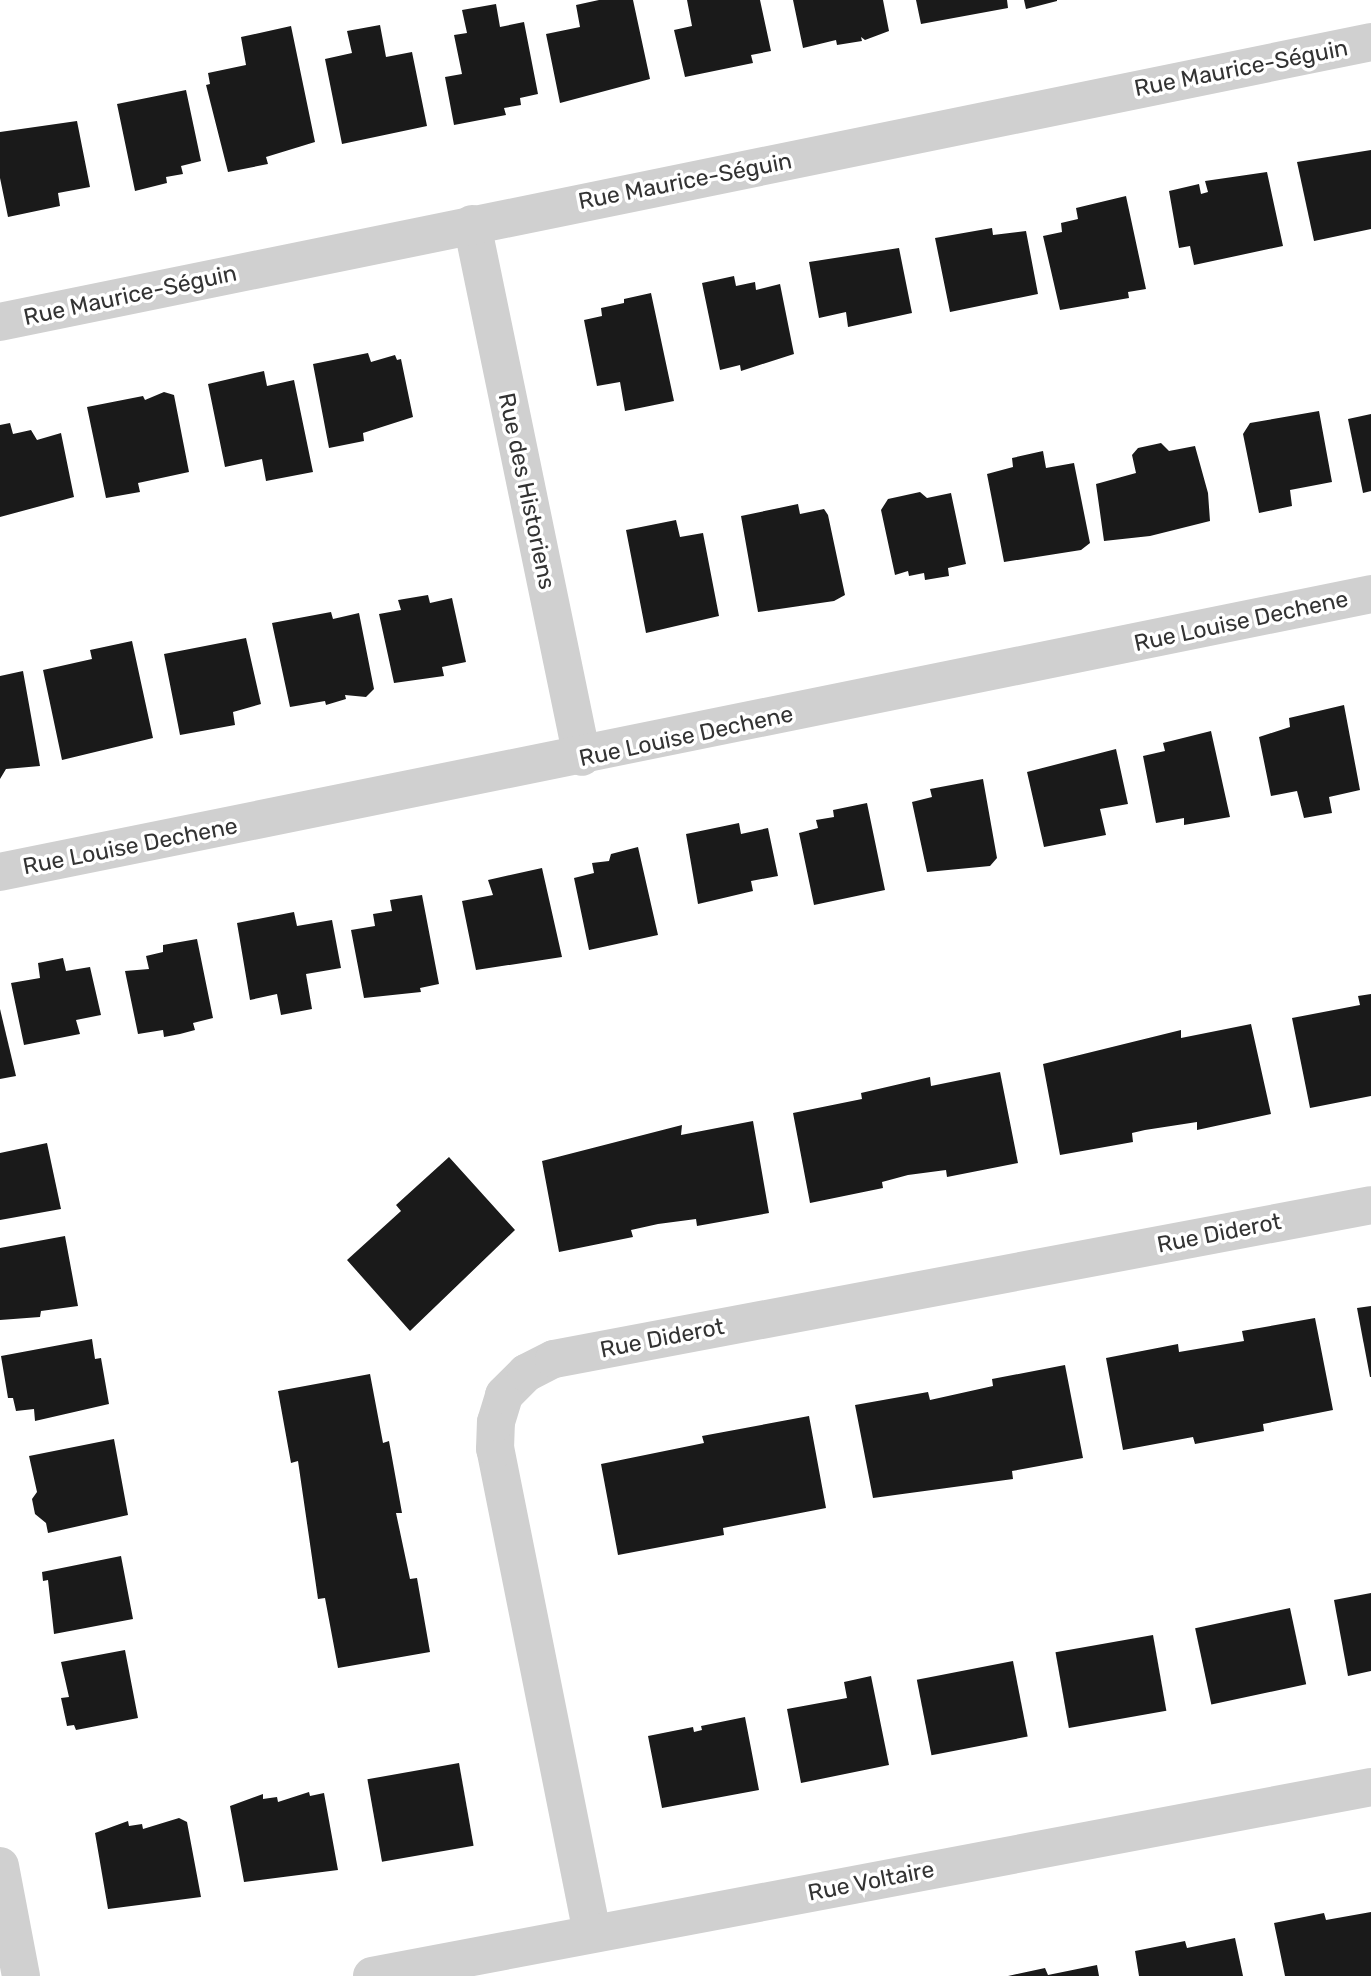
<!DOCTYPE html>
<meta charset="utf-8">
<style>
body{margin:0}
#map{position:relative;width:1371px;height:1976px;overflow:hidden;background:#fff;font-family:Rubik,sans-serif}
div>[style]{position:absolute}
.building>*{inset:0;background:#1a1a1a;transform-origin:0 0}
.street>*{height:38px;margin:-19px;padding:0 19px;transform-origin:19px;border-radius:19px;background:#d0d0d0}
span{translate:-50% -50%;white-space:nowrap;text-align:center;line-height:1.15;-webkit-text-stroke:7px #fff;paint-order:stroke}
.street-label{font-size:23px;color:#333}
</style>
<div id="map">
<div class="building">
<div style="clip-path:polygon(599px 0,633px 0,650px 79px,560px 103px,546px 34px,580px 27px,576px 5px)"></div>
<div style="clip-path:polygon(687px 0,760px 0,771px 51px,751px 55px,753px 63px,685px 77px,674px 30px,692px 26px)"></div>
<div style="clip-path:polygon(793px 0,883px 0,889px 31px,865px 40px,861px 37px,862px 41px,837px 45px,836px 40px,803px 48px)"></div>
<div style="clip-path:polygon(916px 0,1007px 0,1008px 8px,921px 24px)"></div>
<div style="clip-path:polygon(1024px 0,1057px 0,1057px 1px,1026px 9px)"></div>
<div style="clip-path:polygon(496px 4px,500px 27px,524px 22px,538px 94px,520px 98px,521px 105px,504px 108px,506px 115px,454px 125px,445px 77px,462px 74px,454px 35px,467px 33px,462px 10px)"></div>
<div style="clip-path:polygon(380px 25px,386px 57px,412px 52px,427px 126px,342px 144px,325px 59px,352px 53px,347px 31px)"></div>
<div style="clip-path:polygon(291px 26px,315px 142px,266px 157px,268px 164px,228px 172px,206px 85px,210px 84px,208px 73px,246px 65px,241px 37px)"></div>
<div style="clip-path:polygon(186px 90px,201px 161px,181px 166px,183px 174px,166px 177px,167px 183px,135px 191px,117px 104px)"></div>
<div style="clip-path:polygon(77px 121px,90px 187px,58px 193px,60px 206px,8px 217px,0 178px,0 132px)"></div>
<div style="clip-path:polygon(1371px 150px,1371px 229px,1314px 241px,1297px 162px)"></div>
<div style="clip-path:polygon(1267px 172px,1283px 246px,1194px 265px,1190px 246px,1179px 248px,1169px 191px,1199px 184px,1201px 194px,1208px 192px,1205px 181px)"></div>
<div style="clip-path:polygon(1126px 196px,1146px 289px,1128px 292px,1129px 298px,1060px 310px,1043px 236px,1062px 232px,1061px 223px,1078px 219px,1076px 208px)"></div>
<div style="clip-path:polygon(992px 228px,993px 235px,1026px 231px,1038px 294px,950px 312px,935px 238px)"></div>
<div style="clip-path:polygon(899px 248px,912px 313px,848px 327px,846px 312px,819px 318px,809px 262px)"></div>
<div style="clip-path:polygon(734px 276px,736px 286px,755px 282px,756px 290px,780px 284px,794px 354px,741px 371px,740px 365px,720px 370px,702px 283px)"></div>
<div style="clip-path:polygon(651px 293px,674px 401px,625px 411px,620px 382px,597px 386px,584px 320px,602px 316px,601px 308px,624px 303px,624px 299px)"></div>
<div style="clip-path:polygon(368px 353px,371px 362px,395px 355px,397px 360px,401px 359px,413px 417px,363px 433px,364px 441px,329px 448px,313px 364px)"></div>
<div style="clip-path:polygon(264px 371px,267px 386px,294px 380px,313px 472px,266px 481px,262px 459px,225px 467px,208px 384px)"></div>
<div style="clip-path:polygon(164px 392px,174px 395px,189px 472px,138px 483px,140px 492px,106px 498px,87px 407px,143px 396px,145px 400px)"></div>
<div style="clip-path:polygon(1319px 411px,1332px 482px,1290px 490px,1292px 506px,1259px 513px,1243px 434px,1250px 423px)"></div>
<div style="clip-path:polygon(1371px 414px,1371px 491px,1363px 493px,1348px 419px)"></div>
<div style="clip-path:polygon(10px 423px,13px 434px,31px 430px,37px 440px,61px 433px,74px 497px,0 517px,0 425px)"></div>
<div style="clip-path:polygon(1161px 443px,1169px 451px,1195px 446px,1208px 493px,1210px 521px,1150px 536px,1104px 541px,1096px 484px,1136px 473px,1132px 455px,1138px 448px)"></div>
<div style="clip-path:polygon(1043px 451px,1046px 468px,1074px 463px,1090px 543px,1081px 550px,1004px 562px,987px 474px,1013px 467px,1012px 458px)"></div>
<div style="clip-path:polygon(920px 492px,927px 498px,951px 493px,966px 564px,948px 568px,949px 576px,925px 580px,924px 573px,909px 576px,908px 571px,895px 575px,881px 510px,888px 499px)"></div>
<div style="clip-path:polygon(798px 504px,800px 514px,824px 509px,828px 515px,845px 595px,834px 601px,758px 612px,741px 516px)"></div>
<div style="clip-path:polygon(676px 520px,680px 537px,703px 533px,719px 616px,646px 633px,626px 530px)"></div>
<div style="clip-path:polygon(428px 595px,430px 603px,452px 598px,466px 662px,442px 667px,444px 676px,394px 683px,379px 614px,401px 610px,398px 600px)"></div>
<div style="clip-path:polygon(331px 612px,333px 619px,359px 613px,374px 689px,366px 697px,345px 695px,346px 699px,326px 705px,325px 701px,290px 707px,272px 623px)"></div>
<div style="clip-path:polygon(246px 638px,261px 704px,233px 712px,235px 725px,180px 735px,164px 654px)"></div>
<div style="clip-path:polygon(132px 641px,153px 738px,62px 760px,43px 670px,92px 659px,90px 650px)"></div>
<div style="clip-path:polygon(23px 671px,40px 766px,6px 769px,0 779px,0 676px)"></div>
<div style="clip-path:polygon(1344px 705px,1360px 790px,1329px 797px,1332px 813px,1304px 818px,1297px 791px,1271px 796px,1259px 737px,1290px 727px,1289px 718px)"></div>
<div style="clip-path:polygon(1211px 731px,1230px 817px,1184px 825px,1184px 818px,1156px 823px,1143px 756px,1165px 751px,1163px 743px)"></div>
<div style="clip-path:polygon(1116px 749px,1128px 804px,1100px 809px,1106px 835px,1044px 847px,1027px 772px)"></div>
<div style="clip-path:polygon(983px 779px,997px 858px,990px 866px,927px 872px,912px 802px,932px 797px,930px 789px)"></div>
<div style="clip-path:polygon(867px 803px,885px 890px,814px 905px,799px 833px,818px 828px,816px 820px,834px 817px,833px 810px)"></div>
<div style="clip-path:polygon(739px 823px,741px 834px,768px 828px,778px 876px,751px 881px,753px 891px,698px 904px,686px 834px)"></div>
<div style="clip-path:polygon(638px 847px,658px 935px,589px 950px,574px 878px,594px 873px,592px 863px,609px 861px,611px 854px)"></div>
<div style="clip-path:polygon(542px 868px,562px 957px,476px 970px,462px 901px,493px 895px,488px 880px)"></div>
<div style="clip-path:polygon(422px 895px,439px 984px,420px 988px,421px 992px,364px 998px,351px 930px,375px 926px,373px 914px,392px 911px,390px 900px)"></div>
<div style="clip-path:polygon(294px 912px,297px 926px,332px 920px,341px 968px,306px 974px,312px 1009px,281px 1015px,277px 994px,250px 1000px,237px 923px)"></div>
<div style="clip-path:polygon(197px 939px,213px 1018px,193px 1023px,195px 1030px,180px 1034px,164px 1037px,163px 1030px,138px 1034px,125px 971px,149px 969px,146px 956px,163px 952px,163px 945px)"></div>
<div style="clip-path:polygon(63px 958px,66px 971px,90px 967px,101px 1015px,76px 1020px,80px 1034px,24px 1045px,11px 983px,40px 978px,38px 963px)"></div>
<div style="clip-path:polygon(1371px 994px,1371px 1096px,1310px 1108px,1292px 1018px,1360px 1005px,1358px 996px)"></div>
<div style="clip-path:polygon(0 1009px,16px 1076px,0 1079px)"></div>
<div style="clip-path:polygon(1251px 1024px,1271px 1114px,1197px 1130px,1197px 1122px,1145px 1130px,1132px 1133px,1133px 1142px,1060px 1155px,1043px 1064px,1181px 1030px,1181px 1038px)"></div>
<div style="clip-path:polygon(1000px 1072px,1018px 1163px,947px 1177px,946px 1170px,908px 1175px,882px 1182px,883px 1188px,810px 1203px,793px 1113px,862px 1099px,861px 1093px,930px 1077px,931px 1086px)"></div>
<div style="clip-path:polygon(753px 1121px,769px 1213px,697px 1226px,696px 1219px,658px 1224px,631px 1230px,633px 1237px,559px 1252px,542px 1161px,682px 1125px,681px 1135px)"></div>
<div style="clip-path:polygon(47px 1143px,61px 1209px,0 1220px,0 1153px)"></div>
<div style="clip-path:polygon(449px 1157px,515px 1230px,410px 1331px,347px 1260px,401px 1211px,396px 1205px)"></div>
<div style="clip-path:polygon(65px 1236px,78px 1306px,41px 1311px,40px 1317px,0 1320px,0 1248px)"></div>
<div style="clip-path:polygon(1371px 1306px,1371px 1377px,1370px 1377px,1357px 1308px)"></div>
<div style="clip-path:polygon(1315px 1318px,1333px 1410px,1263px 1424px,1264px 1431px,1195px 1444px,1193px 1437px,1123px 1450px,1106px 1358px,1178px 1344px,1179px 1352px,1244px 1341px,1242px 1331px)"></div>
<div style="clip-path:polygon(92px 1339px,95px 1359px,101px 1358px,109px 1404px,35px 1421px,34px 1409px,16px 1411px,13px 1398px,8px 1398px,1px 1356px)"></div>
<div style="clip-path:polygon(1065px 1365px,1083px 1458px,1012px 1471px,1013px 1479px,873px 1498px,855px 1405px,928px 1392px,930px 1400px,993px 1386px,992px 1379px)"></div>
<div style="clip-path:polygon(370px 1374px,383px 1443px,389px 1441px,402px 1513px,396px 1513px,410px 1579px,417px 1578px,430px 1652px,338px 1668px,325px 1598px,318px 1599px,298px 1461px,291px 1463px,278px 1391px)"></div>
<div style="clip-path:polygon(809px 1416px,826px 1508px,723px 1528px,724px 1535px,618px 1555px,601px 1464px,704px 1443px,702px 1436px)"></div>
<div style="clip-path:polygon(114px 1439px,128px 1515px,48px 1533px,46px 1523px,35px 1514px,32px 1499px,37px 1492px,29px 1456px)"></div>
<div style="clip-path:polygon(121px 1556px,133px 1619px,54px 1634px,48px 1580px,43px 1581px,42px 1572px)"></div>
<div style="clip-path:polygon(1371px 1593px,1371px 1671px,1348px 1676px,1334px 1600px)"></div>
<div style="left:1290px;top:1608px;width:78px;height:97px;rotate:78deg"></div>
<div style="left:1153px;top:1635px;width:77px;height:99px;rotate:80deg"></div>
<div style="clip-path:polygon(125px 1650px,138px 1718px,76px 1730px,74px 1725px,67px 1726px,61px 1698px,69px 1697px,61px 1662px)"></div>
<div style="left:1013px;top:1661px;width:77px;height:98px;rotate:79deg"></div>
<div style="clip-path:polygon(871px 1676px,889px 1765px,801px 1783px,787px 1709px,847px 1698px,844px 1682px)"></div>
<div style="clip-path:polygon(745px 1717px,759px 1790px,662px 1808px,648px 1736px,693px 1727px,694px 1732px,702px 1730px,701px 1726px)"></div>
<div style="left:459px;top:1763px;width:84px;height:93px;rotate:80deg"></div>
<div style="clip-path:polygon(309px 1792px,310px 1796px,324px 1793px,338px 1870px,244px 1882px,230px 1806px,263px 1794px,263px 1799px,277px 1797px,278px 1802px)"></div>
<div style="clip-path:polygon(179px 1818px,187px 1822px,201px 1897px,108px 1909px,95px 1833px,128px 1821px,129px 1826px,142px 1824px,143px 1829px)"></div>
<div style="clip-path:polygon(1371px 1912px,1371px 1976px,1285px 1976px,1274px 1923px,1324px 1913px,1326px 1920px)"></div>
<div style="clip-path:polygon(1235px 1938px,1243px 1976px,1139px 1976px,1135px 1951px,1185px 1941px,1187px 1948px)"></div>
<div style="clip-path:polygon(1097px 1965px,1099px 1976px,1008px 1976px,1045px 1968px,1048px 1975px)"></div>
</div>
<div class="street">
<div style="left:472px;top:224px;width:544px;rotate:78.34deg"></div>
<div style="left:0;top:322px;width:1399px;rotate:-11.54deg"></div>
<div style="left:0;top:872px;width:1399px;rotate:-11.46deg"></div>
<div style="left:0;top:1866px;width:112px;rotate:79.2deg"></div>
<div style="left:592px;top:1933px;width:494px;rotate:-101.3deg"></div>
<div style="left:495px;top:1449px;width:27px;rotate:-88deg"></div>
<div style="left:496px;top:1422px;width:28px;rotate:-73deg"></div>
<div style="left:504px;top:1395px;width:31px;rotate:-45deg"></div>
<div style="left:526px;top:1373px;width:31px;rotate:-27deg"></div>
<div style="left:554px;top:1359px;width:831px;rotate:-10.67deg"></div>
<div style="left:372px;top:1976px;width:1017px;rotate:-10.71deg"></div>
</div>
<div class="street-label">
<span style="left:1241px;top:68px;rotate:-11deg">Rue Maurice-Séguin</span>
<span style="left:685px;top:181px;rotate:-11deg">Rue Maurice-Séguin</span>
<span style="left:130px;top:295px;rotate:-12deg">Rue Maurice-Séguin</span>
<span style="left:527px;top:491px;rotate:78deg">Rue des Historiens</span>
<span style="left:1241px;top:621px;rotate:-12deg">Rue Louise Dechene</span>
<span style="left:686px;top:736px;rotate:-12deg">Rue Louise Dechene</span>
<span style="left:130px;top:846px;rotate:-11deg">Rue Louise Dechene</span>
<span style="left:1219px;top:1233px;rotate:-11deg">Rue Diderot</span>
<span style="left:662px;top:1338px;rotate:-11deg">Rue Diderot</span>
<span style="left:871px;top:1881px;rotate:-11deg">Rue Voltaire</span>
</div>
</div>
